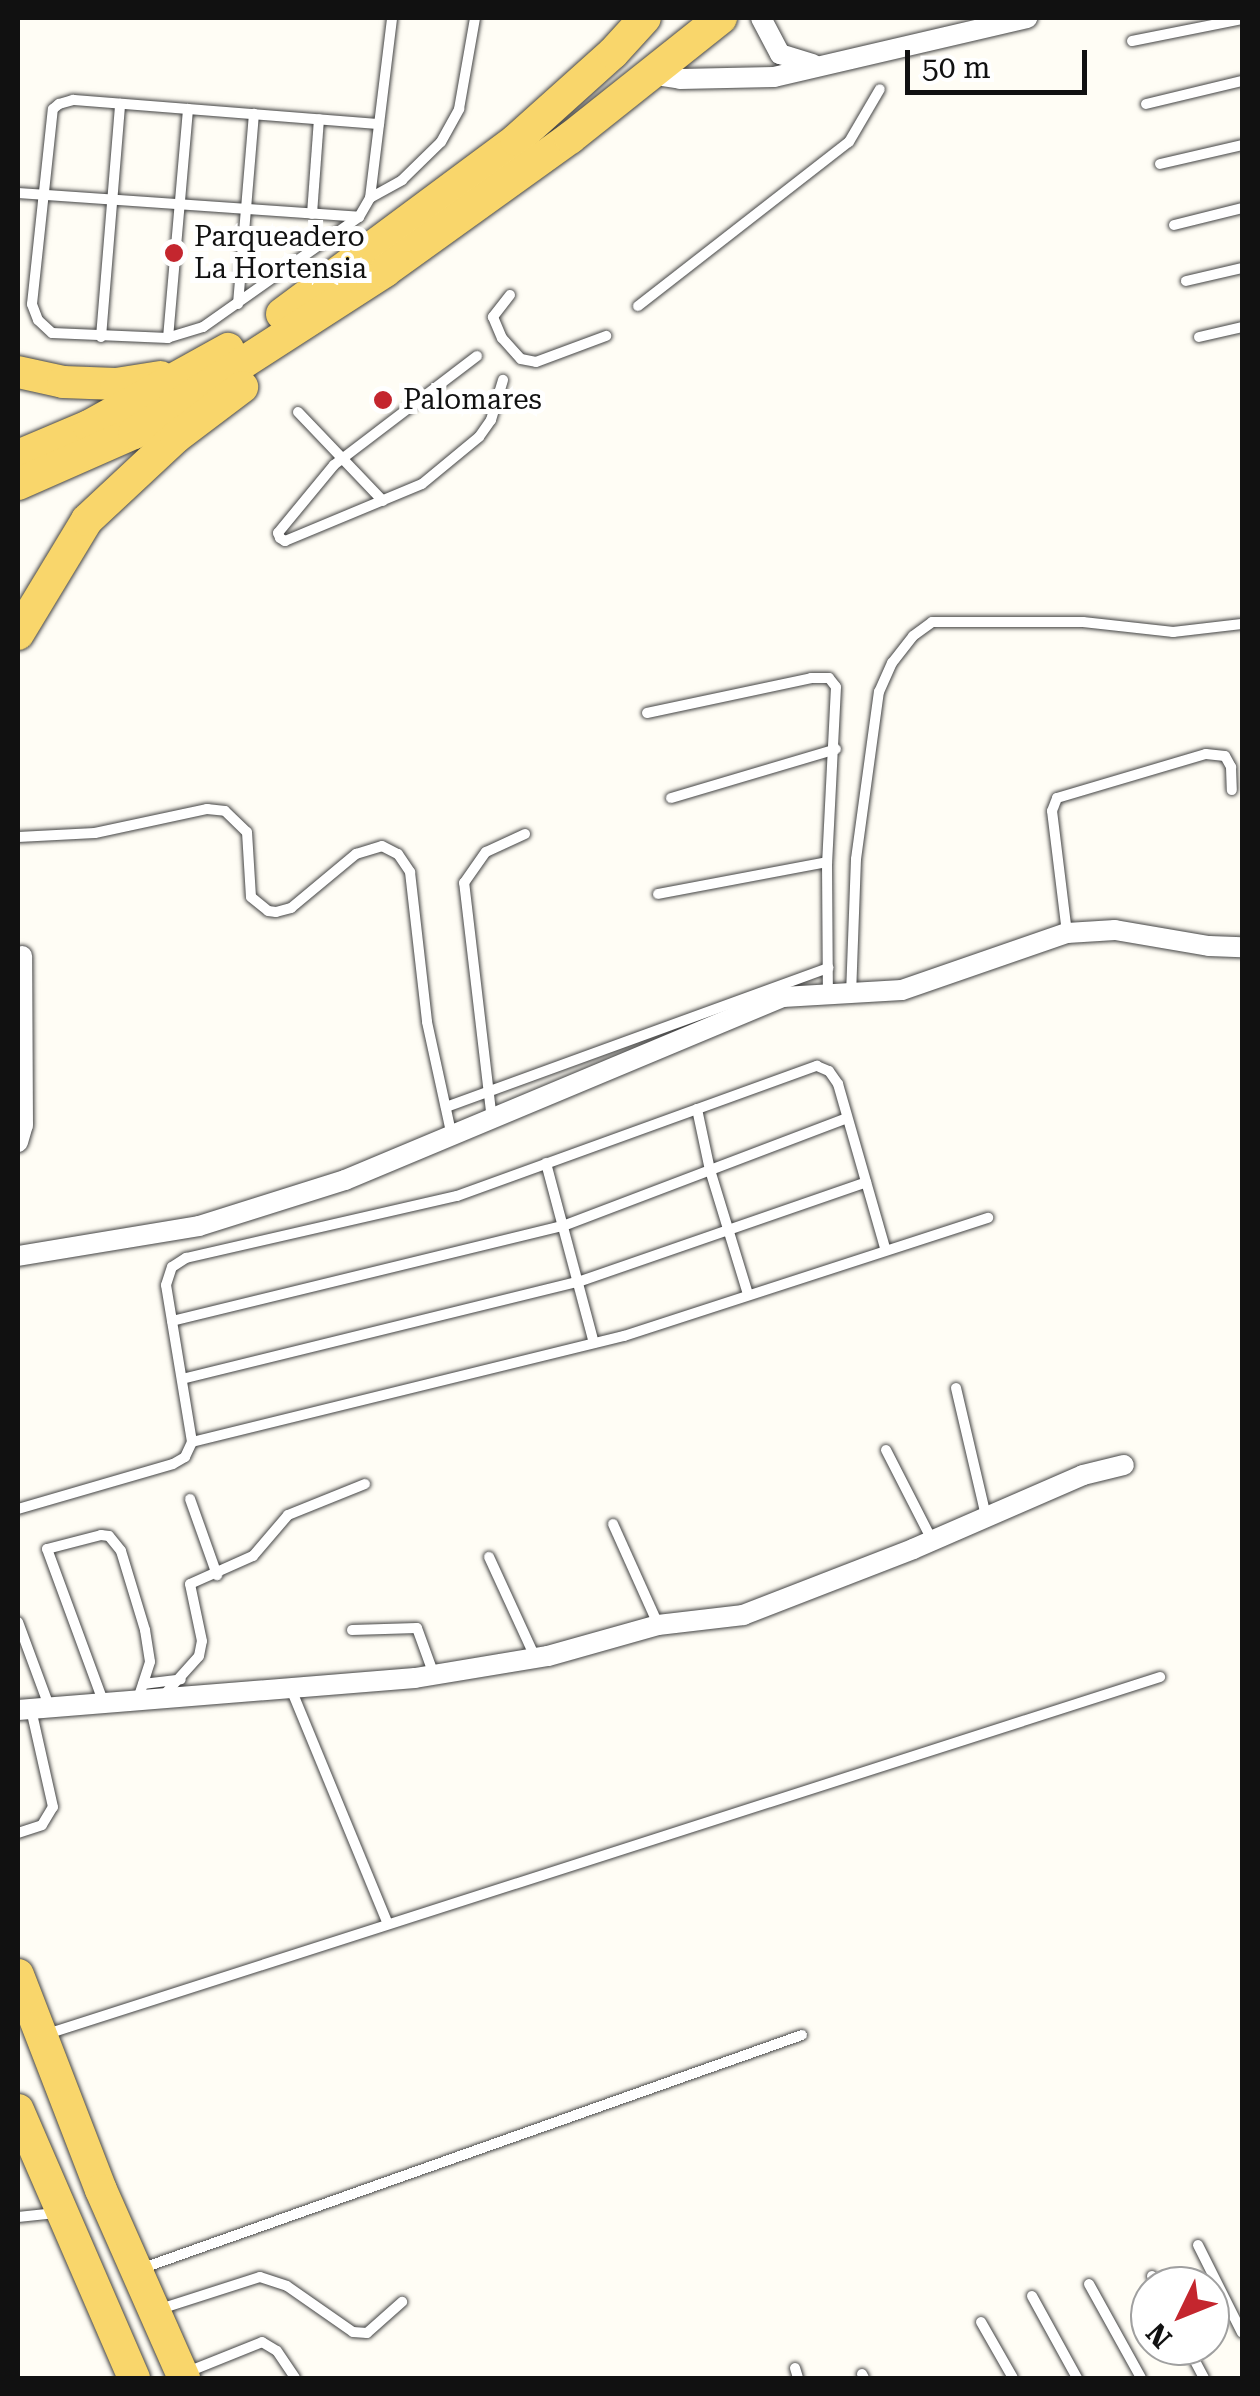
<!DOCTYPE html>
<style>
body{margin:0}
#map{position:relative;width:1260px;height:2396px;overflow:hidden;background:#fffdf5;font-family:"Roboto Serif",serif}
div>[style]{position:absolute}
.roads{filter:drop-shadow(0 0 2px #444) drop-shadow(0 0 2px #444)}
.service>*{height:10px;margin:-5px;padding:0 5px;transform-origin:5px;border-radius:5px;background:#fff}
.minor>*{height:20px;margin:-10px;padding:0 10px;transform-origin:10px;border-radius:10px;background:#fff}
.primary>*{height:32px;margin:-16px;padding:0 16px;transform-origin:16px;border-radius:16px;background:#f9d66b}
.dots>*{width:28px;height:28px;translate:-50% -50%;box-sizing:border-box;border:5px solid #fff;border-radius:50%}
span{translate:-50% -50%;white-space:nowrap;text-align:center;line-height:1.15;-webkit-text-stroke:10px #fff;paint-order:stroke}
.poi-label{font-size:28px;color:#111}
.left{translate:0 -50%;text-align:left}
.frame{position:absolute;inset:0;border:20px solid #111;pointer-events:none}
.north{position:absolute;left:1130px;top:2266px;width:100px;height:100px;box-sizing:border-box;background:#fff;border:2px solid #a0a0a0;border-radius:50%;rotate:227deg;font-size:28px;font-weight:700;line-height:40px;text-align:center;color:#111}
.north::after{content:'';display:block;margin:auto;width:35px;height:45px;background:#c4262e;clip-path:polygon(50% 0,100% 100%,50% 72%,0 100%)}
.scale{position:absolute;left:905px;top:50px;width:182px;height:45px;box-sizing:border-box;border:5px solid #111;border-top:0;padding-left:12px;font-size:30px;line-height:35px;white-space:nowrap;color:#111;-webkit-text-stroke:8px #fff;paint-order:stroke}
</style>
<div id="map">
<div class="roads">
<div class="service">
<div style="left:1132px;top:41px;width:112px;rotate:-11.3deg"></div>
<div style="left:1146px;top:104px;width:99px;rotate:-13.5deg"></div>
<div style="left:1160px;top:164px;width:84px;rotate:-13deg"></div>
<div style="left:18px;top:193px;width:342px;rotate:4deg"></div>
<div style="left:359px;top:217px;width:22px;rotate:-60deg"></div>
<div style="left:370px;top:198px;width:181px;rotate:-83deg"></div>
<div style="left:370px;top:198px;width:37px;rotate:-29deg"></div>
<div style="left:402px;top:180px;width:54px;rotate:-44.3deg"></div>
<div style="left:441px;top:142px;width:38px;rotate:-61deg"></div>
<div style="left:459px;top:109px;width:92px;rotate:-80deg"></div>
<div style="left:312px;top:214px;width:95px;rotate:-85.8deg"></div>
<div style="left:359px;top:217px;width:191px;rotate:144.8deg"></div>
<div style="left:203px;top:327px;width:37px;rotate:163deg"></div>
<div style="left:168px;top:338px;width:116px;rotate:-177.5deg"></div>
<div style="left:52px;top:333px;width:19px;rotate:-137deg"></div>
<div style="left:38px;top:320px;width:17px;rotate:-111deg"></div>
<div style="left:32px;top:304px;width:196px;rotate:-83.9deg"></div>
<div style="left:53px;top:109px;width:8px;rotate:-40deg"></div>
<div style="left:59px;top:104px;width:15px;rotate:-16deg"></div>
<div style="left:73px;top:100px;width:307px;rotate:4.5deg"></div>
<div style="left:1174px;top:225px;width:70px;rotate:-14deg"></div>
<div style="left:1186px;top:281px;width:57px;rotate:-13.1deg"></div>
<div style="left:510px;top:295px;width:28px;rotate:128deg"></div>
<div style="left:493px;top:317px;width:23px;rotate:67deg"></div>
<div style="left:502px;top:338px;width:28px;rotate:48deg"></div>
<div style="left:521px;top:359px;width:15px;rotate:11deg"></div>
<div style="left:536px;top:362px;width:75px;rotate:-20.4deg"></div>
<div style="left:238px;top:304px;width:191px;rotate:-85.2deg"></div>
<div style="left:638px;top:306px;width:267px;rotate:-37.9deg"></div>
<div style="left:849px;top:142px;width:61px;rotate:-59.7deg"></div>
<div style="left:101px;top:337px;width:234px;rotate:-85.3deg"></div>
<div style="left:1199px;top:337px;width:44px;rotate:-13.1deg"></div>
<div style="left:168px;top:338px;width:230px;rotate:-85deg"></div>
<div style="left:477px;top:356px;width:180px;rotate:142.7deg"></div>
<div style="left:334px;top:465px;width:88px;rotate:129.5deg"></div>
<div style="left:278px;top:533px;width:5px;rotate:68deg"></div>
<div style="left:280px;top:538px;width:6px;rotate:31deg"></div>
<div style="left:285px;top:541px;width:148px;rotate:-22.6deg"></div>
<div style="left:422px;top:484px;width:74px;rotate:-39.5deg"></div>
<div style="left:479px;top:437px;width:21px;rotate:-55deg"></div>
<div style="left:491px;top:420px;width:42px;rotate:-73.3deg"></div>
<div style="left:298px;top:412px;width:123px;rotate:46.3deg"></div>
<div style="left:647px;top:713px;width:168px;rotate:-12deg"></div>
<div style="left:811px;top:678px;width:18px"></div>
<div style="left:829px;top:678px;width:11px;rotate:52deg"></div>
<div style="left:836px;top:687px;width:175px;rotate:92.9deg"></div>
<div style="left:827px;top:862px;width:133px;rotate:89.6deg"></div>
<div style="left:671px;top:798px;width:172px;rotate:-16.5deg"></div>
<div style="left:18px;top:837px;width:77px;rotate:-3deg"></div>
<div style="left:95px;top:833px;width:115px;rotate:-12.1deg"></div>
<div style="left:207px;top:809px;width:18px;rotate:6deg"></div>
<div style="left:225px;top:811px;width:30px;rotate:44deg"></div>
<div style="left:247px;top:832px;width:65px;rotate:86.5deg"></div>
<div style="left:251px;top:897px;width:22px;rotate:39deg"></div>
<div style="left:268px;top:911px;width:8px;rotate:7deg"></div>
<div style="left:276px;top:912px;width:16px;rotate:-15deg"></div>
<div style="left:291px;top:908px;width:85px;rotate:-39.7deg"></div>
<div style="left:356px;top:854px;width:27px;rotate:-17deg"></div>
<div style="left:382px;top:846px;width:18px;rotate:27deg"></div>
<div style="left:398px;top:854px;width:22px;rotate:56deg"></div>
<div style="left:410px;top:872px;width:151px;rotate:83.5deg"></div>
<div style="left:427px;top:1022px;width:118px;rotate:77.7deg"></div>
<div style="left:658px;top:894px;width:172px;rotate:-10.7deg"></div>
<div style="left:1067px;top:933px;width:123px;rotate:-97deg"></div>
<div style="left:1052px;top:811px;width:14px;rotate:-69deg"></div>
<div style="left:1057px;top:798px;width:155px;rotate:-16.5deg"></div>
<div style="left:1206px;top:754px;width:19px;rotate:6deg"></div>
<div style="left:1225px;top:756px;width:13px;rotate:61deg"></div>
<div style="left:1231px;top:767px;width:23px;rotate:88deg"></div>
<div style="left:851px;top:995px;width:136px;rotate:-87.9deg"></div>
<div style="left:856px;top:859px;width:169px;rotate:-82.2deg"></div>
<div style="left:879px;top:692px;width:32px;rotate:-66deg"></div>
<div style="left:892px;top:663px;width:34px;rotate:-52deg"></div>
<div style="left:913px;top:636px;width:24px;rotate:-36deg"></div>
<div style="left:932px;top:622px;width:151px"></div>
<div style="left:1083px;top:622px;width:91px;rotate:6.3deg"></div>
<div style="left:1173px;top:632px;width:69px;rotate:-6.6deg"></div>
<div style="left:446px;top:1107px;width:407px;rotate:-20deg"></div>
<div style="left:697px;top:1109px;width:62px;rotate:78deg"></div>
<div style="left:710px;top:1170px;width:130px;rotate:73deg"></div>
<div style="left:492px;top:1120px;width:239px;rotate:-96.7deg"></div>
<div style="left:464px;top:883px;width:38px;rotate:-55deg"></div>
<div style="left:486px;top:852px;width:43px;rotate:-24.8deg"></div>
<div style="left:546px;top:1163px;width:186px;rotate:75.1deg"></div>
<div style="left:172px;top:1321px;width:402px;rotate:-13.7deg"></div>
<div style="left:563px;top:1226px;width:304px;rotate:-20.8deg"></div>
<div style="left:182px;top:1379px;width:408px;rotate:-13.8deg"></div>
<div style="left:578px;top:1282px;width:305px;rotate:-19.1deg"></div>
<div style="left:956px;top:1388px;width:131px;rotate:76.8deg"></div>
<div style="left:192px;top:1442px;width:445px;rotate:-13.8deg"></div>
<div style="left:624px;top:1336px;width:383px;rotate:-18deg"></div>
<div style="left:886px;top:1450px;width:101px;rotate:62.9deg"></div>
<div style="left:190px;top:1499px;width:81px;rotate:70.4deg"></div>
<div style="left:18px;top:1509px;width:161px;rotate:-16.2deg"></div>
<div style="left:173px;top:1464px;width:14px;rotate:-30deg"></div>
<div style="left:185px;top:1457px;width:17px;rotate:-65deg"></div>
<div style="left:192px;top:1442px;width:159px;rotate:-99.4deg"></div>
<div style="left:166px;top:1285px;width:19px;rotate:-72deg"></div>
<div style="left:172px;top:1267px;width:17px;rotate:-33deg"></div>
<div style="left:186px;top:1258px;width:278px;rotate:-12.9deg"></div>
<div style="left:457px;top:1196px;width:383px;rotate:-19.9deg"></div>
<div style="left:817px;top:1066px;width:13px;rotate:23deg"></div>
<div style="left:829px;top:1071px;width:16px;rotate:55deg"></div>
<div style="left:838px;top:1084px;width:171px;rotate:74deg"></div>
<div style="left:613px;top:1524px;width:110px;rotate:65.8deg"></div>
<div style="left:489px;top:1557px;width:110px;rotate:65.3deg"></div>
<div style="left:18px;top:1622px;width:90px;rotate:69.7deg"></div>
<div style="left:352px;top:1630px;width:65px;rotate:-1.8deg"></div>
<div style="left:417px;top:1628px;width:50px;rotate:70.1deg"></div>
<div style="left:143px;top:1684px;width:38px;rotate:-7deg"></div>
<div style="left:291px;top:1689px;width:254px;rotate:67.6deg"></div>
<div style="left:164px;top:1695px;width:52px;rotate:-48.1deg"></div>
<div style="left:199px;top:1656px;width:15px;rotate:-79deg"></div>
<div style="left:202px;top:1641px;width:58px;rotate:-101.9deg"></div>
<div style="left:190px;top:1584px;width:69px;rotate:-24deg"></div>
<div style="left:253px;top:1556px;width:54px;rotate:-49.5deg"></div>
<div style="left:288px;top:1515px;width:83px;rotate:-21.9deg"></div>
<div style="left:103px;top:1701px;width:162px;rotate:-110.2deg"></div>
<div style="left:47px;top:1549px;width:56px;rotate:-14.5deg"></div>
<div style="left:101px;top:1535px;width:8px;rotate:7deg"></div>
<div style="left:109px;top:1536px;width:19px;rotate:51deg"></div>
<div style="left:121px;top:1551px;width:83px;rotate:73.1deg"></div>
<div style="left:145px;top:1630px;width:32px;rotate:81deg"></div>
<div style="left:150px;top:1662px;width:39px;rotate:108deg"></div>
<div style="left:18px;top:1833px;width:25px;rotate:-18deg"></div>
<div style="left:42px;top:1825px;width:21px;rotate:-59deg"></div>
<div style="left:53px;top:1807px;width:100px;rotate:-102.7deg"></div>
<div style="left:47px;top:2034px;width:1169px;rotate:-17.78deg"></div>
<div style="left:18px;top:2217px;width:38px;rotate:-6deg"></div>
<div style="left:1198px;top:2245px;width:98px;rotate:63.4deg"></div>
<div style="left:143px;top:2268px;width:699px;rotate:-19.47deg"></div>
<div style="left:1152px;top:2276px;width:11px;rotate:63deg"></div>
<div style="left:1089px;top:2284px;width:107px;rotate:61deg"></div>
<div style="left:1032px;top:2296px;width:94px;rotate:61.2deg"></div>
<div style="left:157px;top:2310px;width:108px;rotate:-17.8deg"></div>
<div style="left:260px;top:2277px;width:28px;rotate:18deg"></div>
<div style="left:287px;top:2286px;width:80px;rotate:34.9deg"></div>
<div style="left:353px;top:2332px;width:14px;rotate:4deg"></div>
<div style="left:367px;top:2333px;width:47px;rotate:-41.5deg"></div>
<div style="left:981px;top:2322px;width:64px;rotate:60.3deg"></div>
<div style="left:1187px;top:2346px;width:36px;rotate:62deg"></div>
<div style="left:795px;top:2368px;width:10px;rotate:73deg"></div>
<div style="left:185px;top:2373px;width:83px;rotate:-21.9deg"></div>
<div style="left:262px;top:2342px;width:17px;rotate:31deg"></div>
<div style="left:277px;top:2351px;width:32px;rotate:56deg"></div>
<div style="left:862px;top:2374px;width:4px;rotate:63deg"></div>
</div>
<div class="minor">
<div style="left:761px;top:18px;width:41px;rotate:62.2deg"></div>
<div style="left:780px;top:54px;width:34px;rotate:17deg"></div>
<div style="left:650px;top:74px;width:30px;rotate:9deg"></div>
<div style="left:680px;top:79px;width:94px;rotate:-1.2deg"></div>
<div style="left:774px;top:77px;width:260px;rotate:-13.1deg"></div>
<div style="left:18px;top:1142px;width:18px;rotate:-74deg"></div>
<div style="left:23px;top:1125px;width:169px;rotate:-90.3deg"></div>
<div style="left:18px;top:1256px;width:183px;rotate:-9.4deg"></div>
<div style="left:199px;top:1226px;width:153px;rotate:-17.5deg"></div>
<div style="left:345px;top:1180px;width:475px;rotate:-22.7deg"></div>
<div style="left:783px;top:997px;width:119px;rotate:-3.4deg"></div>
<div style="left:902px;top:990px;width:175px;rotate:-19.1deg"></div>
<div style="left:1067px;top:933px;width:48px;rotate:-3.6deg"></div>
<div style="left:1115px;top:930px;width:95px;rotate:9.7deg"></div>
<div style="left:1209px;top:946px;width:33px;rotate:2deg"></div>
<div style="left:18px;top:1710px;width:398px;rotate:-4.6deg"></div>
<div style="left:415px;top:1678px;width:135px;rotate:-9.4deg"></div>
<div style="left:548px;top:1656px;width:114px;rotate:-15.7deg"></div>
<div style="left:658px;top:1625px;width:86px;rotate:-6.7deg"></div>
<div style="left:743px;top:1615px;width:182px;rotate:-21.2deg"></div>
<div style="left:913px;top:1549px;width:185px;rotate:-23.5deg"></div>
<div style="left:1083px;top:1475px;width:42px;rotate:-13.7deg"></div>
</div>
<div class="primary">
<div style="left:282px;top:314px;width:292px;rotate:-36.6deg"></div>
<div style="left:516px;top:140px;width:130px;rotate:-41.9deg"></div>
<div style="left:613px;top:53px;width:47px;rotate:-47.6deg"></div>
<div style="left:18px;top:372px;width:46px;rotate:12.5deg"></div>
<div style="left:63px;top:382px;width:53px;rotate:2.2deg"></div>
<div style="left:116px;top:384px;width:45px;rotate:-9deg"></div>
<div style="left:18px;top:456px;width:77px;rotate:-22.9deg"></div>
<div style="left:89px;top:426px;width:159px;rotate:-29deg"></div>
<div style="left:18px;top:484px;width:127px;rotate:-23.7deg"></div>
<div style="left:134px;top:433px;width:299px;rotate:-32.8deg"></div>
<div style="left:385px;top:271px;width:228px;rotate:-35.7deg"></div>
<div style="left:570px;top:138px;width:193px;rotate:-38.5deg"></div>
<div style="left:18px;top:634px;width:133px;rotate:-58.8deg"></div>
<div style="left:87px;top:520px;width:122px;rotate:-43deg"></div>
<div style="left:176px;top:437px;width:83px;rotate:-37.1deg"></div>
<div style="left:18px;top:1975px;width:230px;rotate:68.9deg"></div>
<div style="left:101px;top:2190px;width:206px;rotate:66.2deg"></div>
<div style="left:18px;top:2110px;width:292px;rotate:66.6deg"></div>
</div>
</div>
<div class="dots">
<div style="left:174px;top:253px;background:#c4262e"></div>
<div style="left:383px;top:400px;background:#c4262e"></div>
</div>
<div class="poi-label">
<span class="left" style="left:194px;top:253px">Parqueadero<br>La Hortensia</span>
<span class="left" style="left:403px;top:400px">Palomares</span>
</div>
<div class="frame"></div>
<div class="north">N</div>
<div class="scale">50 m</div>
</div>
